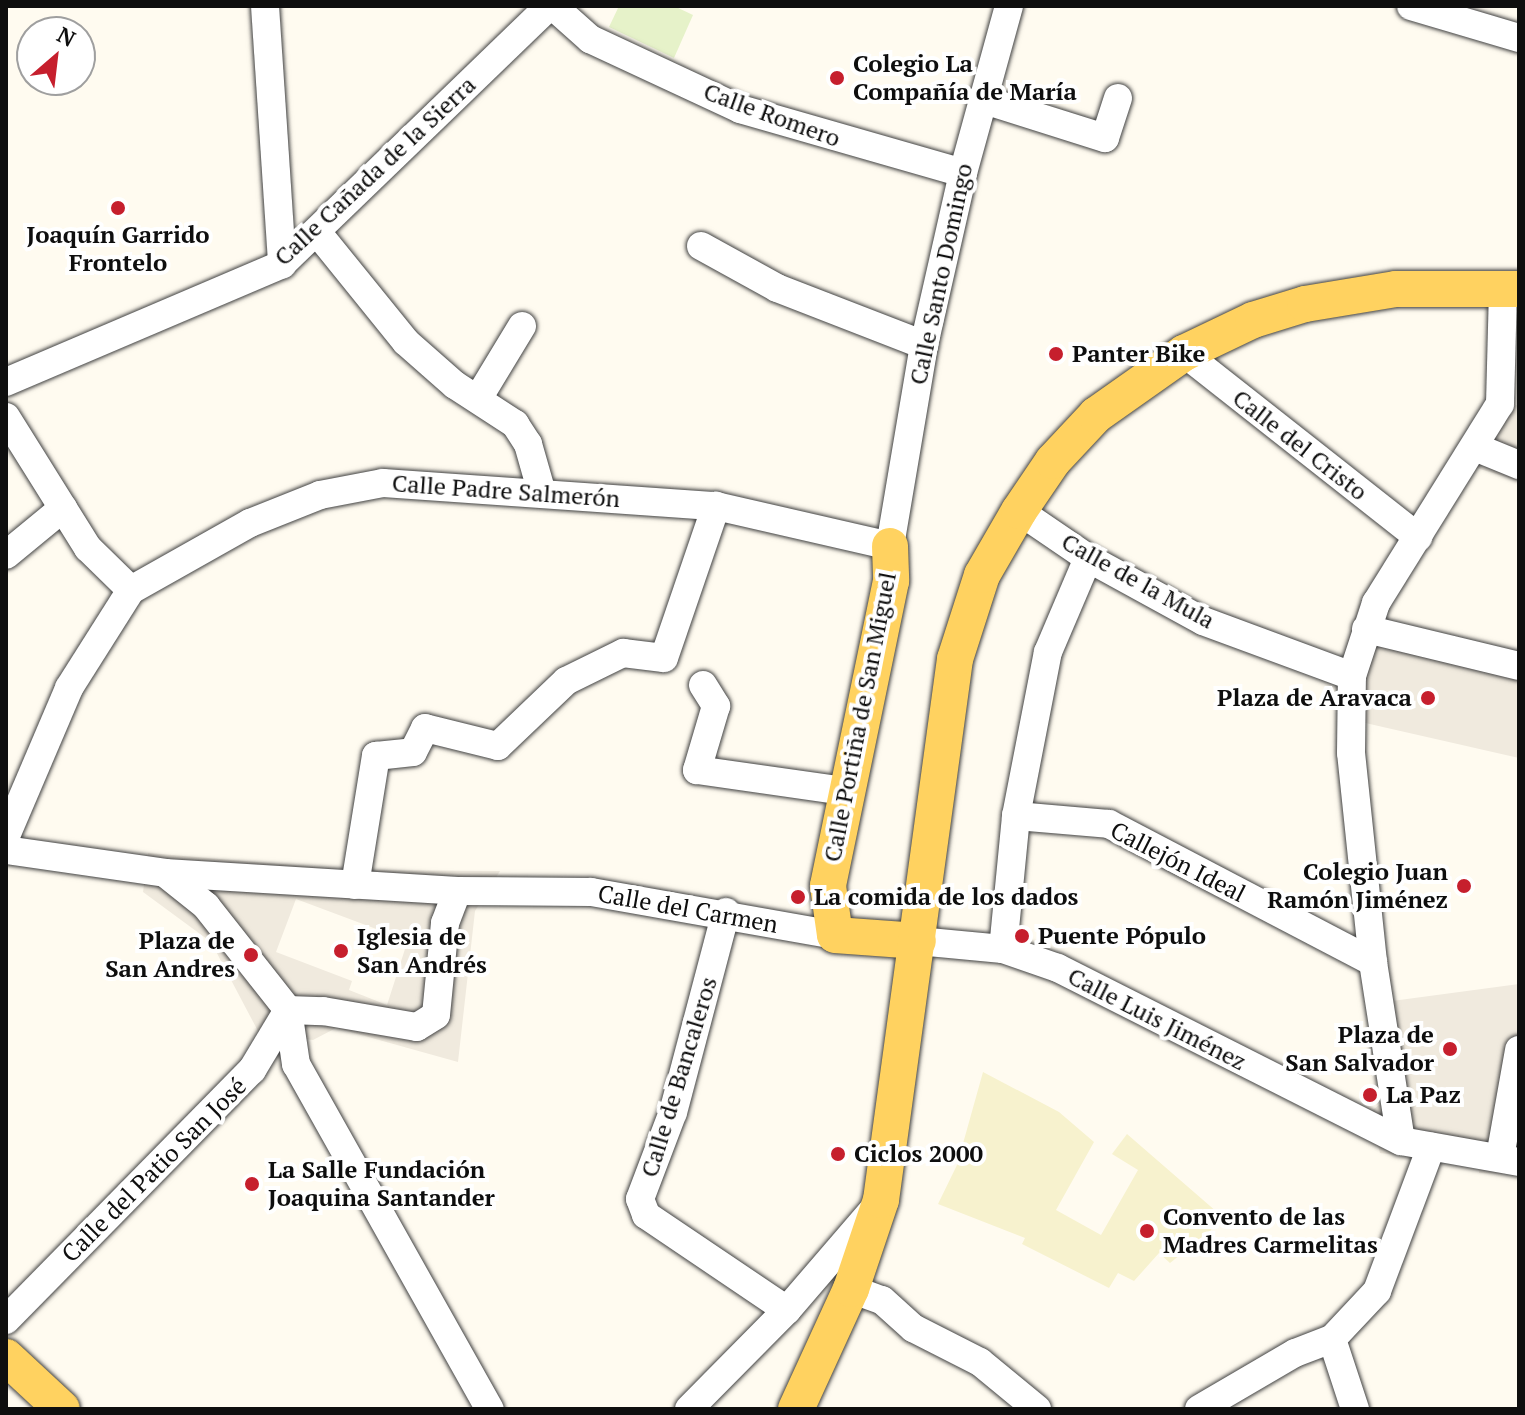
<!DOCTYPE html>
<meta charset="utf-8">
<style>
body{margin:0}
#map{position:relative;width:1525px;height:1415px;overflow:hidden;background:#fffbf0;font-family:"PT Serif",serif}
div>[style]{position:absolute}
.farmland>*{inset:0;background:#f7f2ce}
.pitch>*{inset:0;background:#e6f2c9}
.plaza>*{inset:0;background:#f0eade}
.roads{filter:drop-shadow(0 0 2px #414141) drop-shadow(0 0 2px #414141)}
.minor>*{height:28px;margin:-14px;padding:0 14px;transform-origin:14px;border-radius:14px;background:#fff}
.major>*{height:36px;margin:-18px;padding:0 18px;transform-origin:18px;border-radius:18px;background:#ffd260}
.dots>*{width:22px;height:22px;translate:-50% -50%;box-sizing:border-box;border:4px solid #fff;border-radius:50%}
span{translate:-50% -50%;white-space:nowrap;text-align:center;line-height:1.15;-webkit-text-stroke:8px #fff;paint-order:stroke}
.poi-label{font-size:24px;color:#0e0e0e;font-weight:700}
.left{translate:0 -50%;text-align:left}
.right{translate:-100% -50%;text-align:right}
.street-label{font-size:24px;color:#0e0e0e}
.frame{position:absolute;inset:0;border:8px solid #0e0e0e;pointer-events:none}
.north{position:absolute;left:16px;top:16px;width:80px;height:80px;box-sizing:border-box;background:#fff;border:2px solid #9f9f9f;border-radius:50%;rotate:28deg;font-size:22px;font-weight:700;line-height:32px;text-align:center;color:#0e0e0e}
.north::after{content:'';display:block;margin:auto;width:28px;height:36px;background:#c61f2d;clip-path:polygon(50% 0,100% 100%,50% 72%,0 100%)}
</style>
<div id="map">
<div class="farmland">
<div style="clip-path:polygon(983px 1072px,1059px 1112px,1094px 1142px,1056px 1210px,1101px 1235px,1138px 1170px,1112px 1154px,1127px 1134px,1225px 1219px,1170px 1263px,1159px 1253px,1134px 1281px,1118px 1273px,1109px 1288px,1022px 1244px,1025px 1238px,938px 1204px,957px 1165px)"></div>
</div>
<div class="pitch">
<div style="clip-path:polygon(619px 6px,674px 6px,693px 15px,674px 58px,609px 27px)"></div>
</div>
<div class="plaza">
<div style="clip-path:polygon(1483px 405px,1519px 405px,1519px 481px,1451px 460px)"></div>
<div style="clip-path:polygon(1359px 604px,1391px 624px,1519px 654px,1519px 758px,1339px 717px,1336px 680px)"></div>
<div style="clip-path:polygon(evenodd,148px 853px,352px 870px,500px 871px,475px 911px,458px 1062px,336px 1028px,313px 1040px,259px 1033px,211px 942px,143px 892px,148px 853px,296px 899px,379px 930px,376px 938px,405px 949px,387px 1005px,349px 990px,352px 981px,276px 952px,296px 899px)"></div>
<div style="clip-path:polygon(1519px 984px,1519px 1149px,1510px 1174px,1479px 1173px,1479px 1165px,1380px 1153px,1369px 1113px,1389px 1097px,1392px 1001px)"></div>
</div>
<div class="roads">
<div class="minor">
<div style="left:265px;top:6px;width:259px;rotate:86.2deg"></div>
<div style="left:553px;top:6px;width:50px;rotate:41.7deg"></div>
<div style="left:590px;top:39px;width:166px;rotate:25deg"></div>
<div style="left:740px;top:109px;width:232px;rotate:16deg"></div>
<div style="left:1411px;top:6px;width:113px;rotate:16.5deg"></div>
<div style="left:981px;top:99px;width:130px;rotate:17.5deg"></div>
<div style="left:1105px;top:138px;width:42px;rotate:-72deg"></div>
<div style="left:317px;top:232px;width:141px;rotate:51deg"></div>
<div style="left:406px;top:342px;width:65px;rotate:41.3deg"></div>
<div style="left:455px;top:385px;width:72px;rotate:33deg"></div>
<div style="left:515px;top:424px;width:24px;rotate:57deg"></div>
<div style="left:528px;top:444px;width:51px;rotate:74.1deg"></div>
<div style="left:701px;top:246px;width:87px;rotate:28.9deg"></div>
<div style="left:777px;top:288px;width:158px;rotate:21.2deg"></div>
<div style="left:1184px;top:353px;width:298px;rotate:38.2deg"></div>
<div style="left:6px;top:382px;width:300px;rotate:-23.1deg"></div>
<div style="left:282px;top:264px;width:371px;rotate:-44deg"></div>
<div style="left:479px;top:397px;width:83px;rotate:-58.8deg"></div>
<div style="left:6px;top:417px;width:155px;rotate:58deg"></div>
<div style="left:88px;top:548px;width:60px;rotate:44.3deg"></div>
<div style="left:1475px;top:447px;width:48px;rotate:22.2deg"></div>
<div style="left:1019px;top:511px;width:83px;rotate:34.3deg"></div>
<div style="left:1088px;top:558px;width:131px;rotate:28.7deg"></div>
<div style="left:1203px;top:621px;width:159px;rotate:20.3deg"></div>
<div style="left:6px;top:555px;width:74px;rotate:-39.5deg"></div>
<div style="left:1366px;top:629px;width:157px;rotate:13.6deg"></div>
<div style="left:703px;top:685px;width:25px;rotate:58deg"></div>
<div style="left:716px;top:706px;width:67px;rotate:106.5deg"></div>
<div style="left:697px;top:770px;width:148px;rotate:8.1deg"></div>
<div style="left:1016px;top:816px;width:93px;rotate:4.9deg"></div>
<div style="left:1109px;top:824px;width:298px;rotate:27.6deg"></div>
<div style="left:6px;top:836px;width:161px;rotate:-66.9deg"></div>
<div style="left:69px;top:688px;width:116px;rotate:-57.7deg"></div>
<div style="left:131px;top:590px;width:137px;rotate:-29.4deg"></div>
<div style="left:250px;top:523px;width:75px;rotate:-21.8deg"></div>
<div style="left:320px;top:495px;width:64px;rotate:-10.8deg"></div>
<div style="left:383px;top:483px;width:334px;rotate:4deg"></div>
<div style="left:716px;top:506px;width:179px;rotate:12.9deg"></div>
<div style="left:890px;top:546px;width:204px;rotate:-80.4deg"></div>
<div style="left:924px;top:345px;width:176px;rotate:-77.2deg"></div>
<div style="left:963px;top:173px;width:173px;rotate:-74.6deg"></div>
<div style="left:6px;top:850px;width:161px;rotate:8.2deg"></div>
<div style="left:165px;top:873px;width:293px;rotate:3.5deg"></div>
<div style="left:457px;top:891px;width:134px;rotate:0.4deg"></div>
<div style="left:591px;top:892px;width:248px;rotate:10deg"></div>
<div style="left:165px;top:873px;width:53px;rotate:38.8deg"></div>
<div style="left:206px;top:906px;width:132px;rotate:51.7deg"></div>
<div style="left:288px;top:1010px;width:35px;rotate:2deg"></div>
<div style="left:323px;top:1011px;width:95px;rotate:9.7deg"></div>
<div style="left:417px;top:1027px;width:22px;rotate:-32deg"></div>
<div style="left:436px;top:1015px;width:92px;rotate:-84.4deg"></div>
<div style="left:445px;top:923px;width:34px;rotate:-69deg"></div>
<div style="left:355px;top:885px;width:131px;rotate:-80.8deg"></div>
<div style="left:376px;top:756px;width:37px;rotate:-6deg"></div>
<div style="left:413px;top:752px;width:27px;rotate:-63deg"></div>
<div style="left:425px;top:728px;width:75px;rotate:13.9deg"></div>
<div style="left:498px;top:746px;width:94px;rotate:-43.7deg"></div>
<div style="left:566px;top:681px;width:64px;rotate:-26.2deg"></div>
<div style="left:623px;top:653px;width:41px;rotate:7deg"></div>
<div style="left:664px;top:658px;width:161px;rotate:-71.1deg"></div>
<div style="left:726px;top:912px;width:207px;rotate:104.8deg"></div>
<div style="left:673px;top:1112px;width:93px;rotate:110.8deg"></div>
<div style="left:640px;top:1199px;width:17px;rotate:69deg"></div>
<div style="left:646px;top:1215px;width:170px;rotate:34deg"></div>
<div style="left:918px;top:941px;width:85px;rotate:5.4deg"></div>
<div style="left:1003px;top:949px;width:58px;rotate:19.1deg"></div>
<div style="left:1058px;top:968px;width:384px;rotate:26.8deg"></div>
<div style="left:1401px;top:1141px;width:120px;rotate:10.1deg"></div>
<div style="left:1003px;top:949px;width:134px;rotate:-84.4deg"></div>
<div style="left:1016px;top:816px;width:167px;rotate:-79deg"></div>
<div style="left:1048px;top:652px;width:102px;rotate:-66.9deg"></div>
<div style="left:288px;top:1010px;width:55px;rotate:81.6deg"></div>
<div style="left:296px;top:1064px;width:396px;rotate:60.7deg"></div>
<div style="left:1401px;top:1141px;width:181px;rotate:-98.9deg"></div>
<div style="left:1373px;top:962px;width:210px;rotate:-96deg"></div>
<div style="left:1351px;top:753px;width:77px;rotate:-89.3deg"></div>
<div style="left:1352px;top:676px;width:77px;rotate:-71.8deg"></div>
<div style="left:1376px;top:603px;width:234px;rotate:-58.1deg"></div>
<div style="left:1500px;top:404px;width:115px;rotate:-88.5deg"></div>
<div style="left:1500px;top:1157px;width:109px;rotate:-79.9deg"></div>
<div style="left:851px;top:1289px;width:33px;rotate:20deg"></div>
<div style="left:882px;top:1300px;width:42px;rotate:42.1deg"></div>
<div style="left:913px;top:1328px;width:75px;rotate:26.9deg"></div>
<div style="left:980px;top:1362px;width:74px;rotate:39.5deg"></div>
<div style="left:6px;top:1320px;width:351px;rotate:-45.5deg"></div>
<div style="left:252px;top:1070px;width:70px;rotate:-59deg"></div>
<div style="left:1332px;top:1339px;width:74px;rotate:71.8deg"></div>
<div style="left:689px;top:1409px;width:139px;rotate:-45.3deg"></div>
<div style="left:787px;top:1310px;width:132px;rotate:-49.3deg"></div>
<div style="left:1199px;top:1409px;width:111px;rotate:-30.3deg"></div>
<div style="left:1295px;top:1353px;width:40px;rotate:-21deg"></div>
<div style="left:1332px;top:1339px;width:66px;rotate:-46.8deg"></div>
<div style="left:1377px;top:1291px;width:154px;rotate:-69.4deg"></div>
</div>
<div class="major">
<div style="left:890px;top:546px;width:35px;rotate:88deg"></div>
<div style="left:891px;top:581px;width:311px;rotate:101.7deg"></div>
<div style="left:828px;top:886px;width:49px;rotate:81.9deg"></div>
<div style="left:835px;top:935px;width:83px;rotate:4.1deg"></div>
<div style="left:6px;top:1357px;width:76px;rotate:42.9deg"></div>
<div style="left:796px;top:1409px;width:132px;rotate:-65.4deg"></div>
<div style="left:851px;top:1289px;width:94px;rotate:-71.4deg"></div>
<div style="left:881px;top:1200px;width:546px;rotate:-82.21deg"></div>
<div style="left:955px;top:659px;width:88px;rotate:-72.2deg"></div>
<div style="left:982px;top:575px;width:74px;rotate:-60deg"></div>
<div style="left:1019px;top:511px;width:60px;rotate:-55.8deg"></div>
<div style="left:1053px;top:461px;width:63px;rotate:-46.9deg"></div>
<div style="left:1096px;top:415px;width:108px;rotate:-35.2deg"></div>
<div style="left:1184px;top:353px;width:76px;rotate:-25.6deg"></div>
<div style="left:1253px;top:320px;width:54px;rotate:-17.1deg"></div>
<div style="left:1305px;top:304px;width:92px;rotate:-9.4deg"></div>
<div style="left:1396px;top:289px;width:123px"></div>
</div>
</div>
<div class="dots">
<div style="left:837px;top:78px;background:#c61f2d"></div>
<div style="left:118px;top:208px;background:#c61f2d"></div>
<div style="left:1056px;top:354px;background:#c61f2d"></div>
<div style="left:1428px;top:698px;background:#c61f2d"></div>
<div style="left:1464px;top:886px;background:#c61f2d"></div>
<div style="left:798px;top:897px;background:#c61f2d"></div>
<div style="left:1022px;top:936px;background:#c61f2d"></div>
<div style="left:341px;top:951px;background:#c61f2d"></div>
<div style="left:251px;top:955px;background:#c61f2d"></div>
<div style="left:1450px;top:1049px;background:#c61f2d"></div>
<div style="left:1370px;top:1095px;background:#c61f2d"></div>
<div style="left:838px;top:1154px;background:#c61f2d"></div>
<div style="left:252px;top:1184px;background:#c61f2d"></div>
<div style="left:1147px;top:1231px;background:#c61f2d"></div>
</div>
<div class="poi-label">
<span class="left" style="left:853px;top:78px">Colegio La<br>Compañía de María</span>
<span style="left:118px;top:249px">Joaquín Garrido<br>Frontelo</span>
<span class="left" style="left:1072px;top:354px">Panter Bike</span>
<span class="right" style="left:1412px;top:698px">Plaza de Aravaca</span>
<span class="right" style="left:1448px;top:886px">Colegio Juan<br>Ramón Jiménez</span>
<span class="left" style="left:814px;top:897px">La comida de los dados</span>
<span class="left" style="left:1038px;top:936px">Puente Pópulo</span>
<span class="left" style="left:357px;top:951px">Iglesia de<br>San Andrés</span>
<span class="right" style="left:235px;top:955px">Plaza de<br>San Andres</span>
<span class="right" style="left:1434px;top:1049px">Plaza de<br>San Salvador</span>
<span class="left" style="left:1386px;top:1095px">La Paz</span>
<span class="left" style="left:854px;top:1154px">Ciclos 2000</span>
<span class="left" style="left:268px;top:1184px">La Salle Fundación<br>Joaquina Santander</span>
<span class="left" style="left:1163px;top:1231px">Convento de las<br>Madres Carmelitas</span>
</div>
<div class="street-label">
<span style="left:772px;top:115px;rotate:20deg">Calle Romero</span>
<span style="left:375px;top:171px;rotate:-43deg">Calle Cañada de la Sierra</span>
<span style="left:941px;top:274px;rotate:-78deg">Calle Santo Domingo</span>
<span style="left:1300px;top:445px;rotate:38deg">Calle del Cristo</span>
<span style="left:506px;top:491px;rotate:4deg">Calle Padre Salmerón</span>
<span style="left:1138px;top:581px;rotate:29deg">Calle de la Mula</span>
<span style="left:860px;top:717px;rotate:-79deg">Calle Portiña de San Miguel</span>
<span style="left:1178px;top:862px;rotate:27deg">Callejón Ideal</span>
<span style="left:688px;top:909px;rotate:10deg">Calle del Carmen</span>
<span style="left:1157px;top:1019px;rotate:27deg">Calle Luis Jiménez</span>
<span style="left:679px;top:1077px;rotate:-73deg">Calle de Bancaleros</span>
<span style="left:154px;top:1170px;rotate:-45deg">Calle del Patio San José</span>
</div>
<div class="frame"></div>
<div class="north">N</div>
</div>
